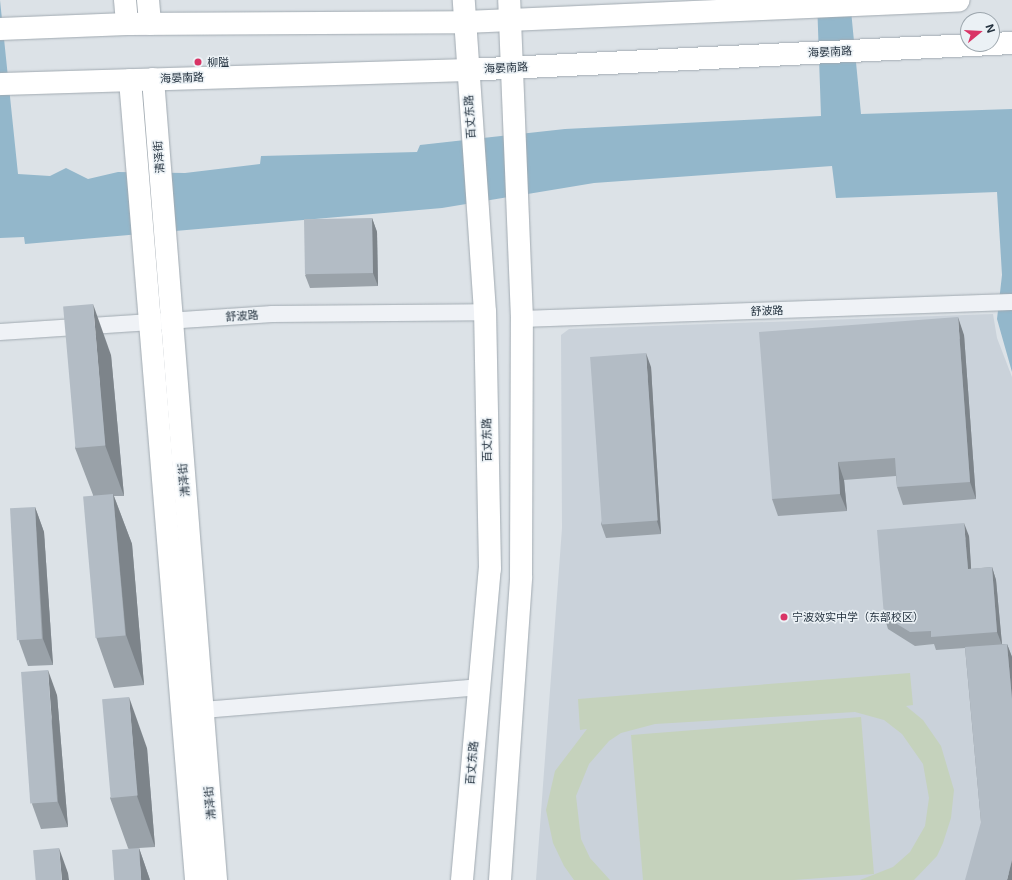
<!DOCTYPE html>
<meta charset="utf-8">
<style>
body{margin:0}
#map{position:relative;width:1012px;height:880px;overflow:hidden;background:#dce2e7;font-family:Inter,"Noto Sans SC",sans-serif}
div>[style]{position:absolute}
.built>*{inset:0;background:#cad2da}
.green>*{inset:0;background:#c5d2bc}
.water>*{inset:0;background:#93b7cb}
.roads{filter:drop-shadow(0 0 1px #a1aab1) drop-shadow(0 0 1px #a1aab1)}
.street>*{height:16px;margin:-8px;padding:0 8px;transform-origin:8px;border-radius:8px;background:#eff2f6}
.secondary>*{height:22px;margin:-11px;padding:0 11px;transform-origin:11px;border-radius:11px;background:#fff}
.primary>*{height:22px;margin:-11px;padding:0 11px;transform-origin:11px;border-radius:11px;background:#fff}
.wall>*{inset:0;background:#9aa2a9}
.shaded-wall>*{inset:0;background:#7d848a}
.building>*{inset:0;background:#b3bcc5;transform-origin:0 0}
.dots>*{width:11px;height:11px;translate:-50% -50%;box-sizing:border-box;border:2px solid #ebf1f5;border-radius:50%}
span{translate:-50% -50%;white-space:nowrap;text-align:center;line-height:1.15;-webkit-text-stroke:3px #ebf1f5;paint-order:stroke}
.street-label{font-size:11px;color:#24323f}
.poi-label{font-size:11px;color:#24323f}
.left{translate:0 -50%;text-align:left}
.north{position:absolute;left:960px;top:12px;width:40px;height:40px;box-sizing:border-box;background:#ebf1f5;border:1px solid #9ba5ac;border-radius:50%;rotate:72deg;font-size:11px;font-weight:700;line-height:16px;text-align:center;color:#24323f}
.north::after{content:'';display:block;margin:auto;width:14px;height:18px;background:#d93466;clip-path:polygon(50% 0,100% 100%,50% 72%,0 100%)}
</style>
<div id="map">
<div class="built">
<div style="clip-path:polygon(993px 314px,997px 338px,1012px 377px,1012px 880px,536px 880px,562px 528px,561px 335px,569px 329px)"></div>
</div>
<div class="green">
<div style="clip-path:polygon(910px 673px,913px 705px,906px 706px,923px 720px,941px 746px,954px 790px,951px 818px,943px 843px,937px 856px,914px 880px,860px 880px,893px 867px,910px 852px,925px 826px,929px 798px,923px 764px,902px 734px,884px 720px,855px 712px,655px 724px,621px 733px,609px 741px,589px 764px,576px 796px,581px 839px,590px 858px,610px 880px,574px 880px,564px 866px,553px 843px,546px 810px,555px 771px,587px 729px,580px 730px,578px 699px)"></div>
<div style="clip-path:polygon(861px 717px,874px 874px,794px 880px,643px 880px,631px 735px)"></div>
</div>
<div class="water">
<div style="clip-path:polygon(0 0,18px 174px,50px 176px,66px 168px,88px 179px,118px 172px,185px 173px,260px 164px,261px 156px,417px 152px,420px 145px,565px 129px,821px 116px,817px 0,850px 0,861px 114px,1012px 109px,1012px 372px,997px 319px,1002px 275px,997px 192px,836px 198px,832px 166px,594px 183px,442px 208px,25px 244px,24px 237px,0 238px)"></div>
</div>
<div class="roads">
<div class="street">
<div style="left:522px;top:319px;width:490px;rotate:-2deg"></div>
<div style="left:0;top:332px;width:273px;rotate:-3.8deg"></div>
<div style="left:272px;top:314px;width:213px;rotate:-0.5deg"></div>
<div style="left:202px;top:710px;width:278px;rotate:-4.7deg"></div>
</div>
<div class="secondary">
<div style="left:125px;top:0;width:24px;rotate:85deg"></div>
<div style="left:148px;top:0;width:24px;rotate:85deg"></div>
<div style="left:0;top:29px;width:127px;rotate:-2.3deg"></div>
<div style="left:127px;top:24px;width:338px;rotate:-0.3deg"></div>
<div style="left:465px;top:22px;width:494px;rotate:-2.5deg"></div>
<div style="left:153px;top:79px;width:803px;rotate:85.5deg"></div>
<div style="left:130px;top:80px;width:803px;rotate:85.28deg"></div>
<div style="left:0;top:84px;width:466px;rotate:-1.7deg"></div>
<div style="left:466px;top:70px;width:547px;rotate:-2.83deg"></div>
</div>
<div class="primary">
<div style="left:462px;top:880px;width:312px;rotate:-84.9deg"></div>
<div style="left:490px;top:569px;width:257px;rotate:-91.1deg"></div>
<div style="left:485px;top:312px;width:313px;rotate:-93.9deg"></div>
<div style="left:500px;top:880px;width:304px;rotate:-86deg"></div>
<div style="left:521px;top:577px;width:258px;rotate:-89.8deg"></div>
<div style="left:522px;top:319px;width:319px;rotate:-92.3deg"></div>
</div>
</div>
<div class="wall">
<div style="clip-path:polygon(372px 218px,377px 232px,378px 286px,310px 288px,305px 275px)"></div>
<div style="clip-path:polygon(964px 335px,976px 499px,903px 505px,897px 487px,896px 476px,844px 480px,847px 511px,778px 516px,772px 499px)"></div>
<div style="clip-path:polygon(111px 355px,124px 496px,114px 496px,132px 544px,144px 685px,114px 688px,96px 637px,93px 495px,75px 448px)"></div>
<div style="clip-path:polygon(651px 367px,661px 534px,606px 538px,601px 524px)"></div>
<div style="clip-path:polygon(35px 507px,44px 532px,53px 665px,28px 666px,19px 641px)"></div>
<div style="clip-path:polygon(969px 536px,971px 569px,992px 567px,996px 580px,1002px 644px,1007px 644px,1012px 657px,1012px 880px,981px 822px,965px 648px,936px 650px,934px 644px,915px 646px,888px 629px,884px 616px)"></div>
<div style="clip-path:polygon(57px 695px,68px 827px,41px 829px,32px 804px)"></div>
<div style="clip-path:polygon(147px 748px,155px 847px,139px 848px,150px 880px,128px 848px,110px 798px)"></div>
</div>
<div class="shaded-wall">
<div style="clip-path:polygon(372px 218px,377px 232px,378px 286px,373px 273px)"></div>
<div style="clip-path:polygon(93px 304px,111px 355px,124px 496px,105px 445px)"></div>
<div style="clip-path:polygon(958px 317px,964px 335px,976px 499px,970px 482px)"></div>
<div style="clip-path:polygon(646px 353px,651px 367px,661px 534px,657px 521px)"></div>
<div style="clip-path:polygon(838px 462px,844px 480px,847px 511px,840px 494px)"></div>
<div style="clip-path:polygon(113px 494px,132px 544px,144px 685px,126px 635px)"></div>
<div style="clip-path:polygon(35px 507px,44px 532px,53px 665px,43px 639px)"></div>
<div style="clip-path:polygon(964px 523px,969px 536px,972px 582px,968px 569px)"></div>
<div style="clip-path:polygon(992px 567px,996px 580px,1002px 645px,997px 632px)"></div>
<div style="clip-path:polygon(1007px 644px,1012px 657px,1012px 699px)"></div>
<div style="clip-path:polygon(48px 670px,57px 695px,68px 827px,58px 802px)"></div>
<div style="clip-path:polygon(129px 697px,147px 748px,155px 847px,137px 796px)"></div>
<div style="clip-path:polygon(59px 848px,68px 873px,69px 880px,62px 880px)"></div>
<div style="clip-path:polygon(139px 848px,150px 880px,141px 880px)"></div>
<div style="clip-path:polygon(1012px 860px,1012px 880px,1007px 880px)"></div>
</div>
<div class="building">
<div style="left:372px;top:218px;width:55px;height:68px;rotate:89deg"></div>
<div style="left:93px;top:304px;width:142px;height:30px;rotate:85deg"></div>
<div style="clip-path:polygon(958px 317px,970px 482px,897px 487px,895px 458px,838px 462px,840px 494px,772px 499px,759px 332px)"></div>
<div style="left:646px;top:353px;width:168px;height:56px;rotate:86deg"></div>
<div style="left:113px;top:494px;width:142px;height:30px;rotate:85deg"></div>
<div style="left:35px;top:507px;width:132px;height:25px;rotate:87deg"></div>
<div style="clip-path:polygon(964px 523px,968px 569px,992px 567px,997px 632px,931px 637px,931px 631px,910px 632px,884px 616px,877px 530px)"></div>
<div style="clip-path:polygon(1007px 644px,1012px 699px,1012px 860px,1007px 880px,965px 880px,981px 822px,965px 647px)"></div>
<div style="left:48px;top:670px;width:132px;height:27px;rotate:86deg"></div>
<div style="left:129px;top:697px;width:99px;height:27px;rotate:85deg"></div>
<div style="left:59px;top:848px;width:32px;height:26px;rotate:85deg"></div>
<div style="left:139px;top:848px;width:32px;height:27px;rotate:86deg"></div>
</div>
<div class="dots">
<div style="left:198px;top:62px;background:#d93466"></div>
<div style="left:784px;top:617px;background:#d93466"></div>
</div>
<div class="street-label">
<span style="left:830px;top:52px;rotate:-3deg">海晏南路</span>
<span style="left:506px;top:68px;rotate:-3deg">海晏南路</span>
<span style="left:182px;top:78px;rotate:-2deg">海晏南路</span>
<span style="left:470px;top:117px;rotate:-94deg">百丈东路</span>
<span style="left:159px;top:157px;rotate:-95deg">清泽街</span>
<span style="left:767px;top:311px;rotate:-2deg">舒波路</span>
<span style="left:242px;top:316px;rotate:-4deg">舒波路</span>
<span style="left:487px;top:440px;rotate:-91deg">百丈东路</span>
<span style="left:184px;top:480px;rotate:-95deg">清泽街</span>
<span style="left:472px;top:763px;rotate:-85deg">百丈东路</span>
<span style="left:210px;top:803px;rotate:-95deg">清泽街</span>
</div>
<div class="poi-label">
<span class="left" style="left:207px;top:62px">柳隘</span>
<span class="left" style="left:792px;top:617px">宁波效实中学（东部校区）</span>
</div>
<div class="north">N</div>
</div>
